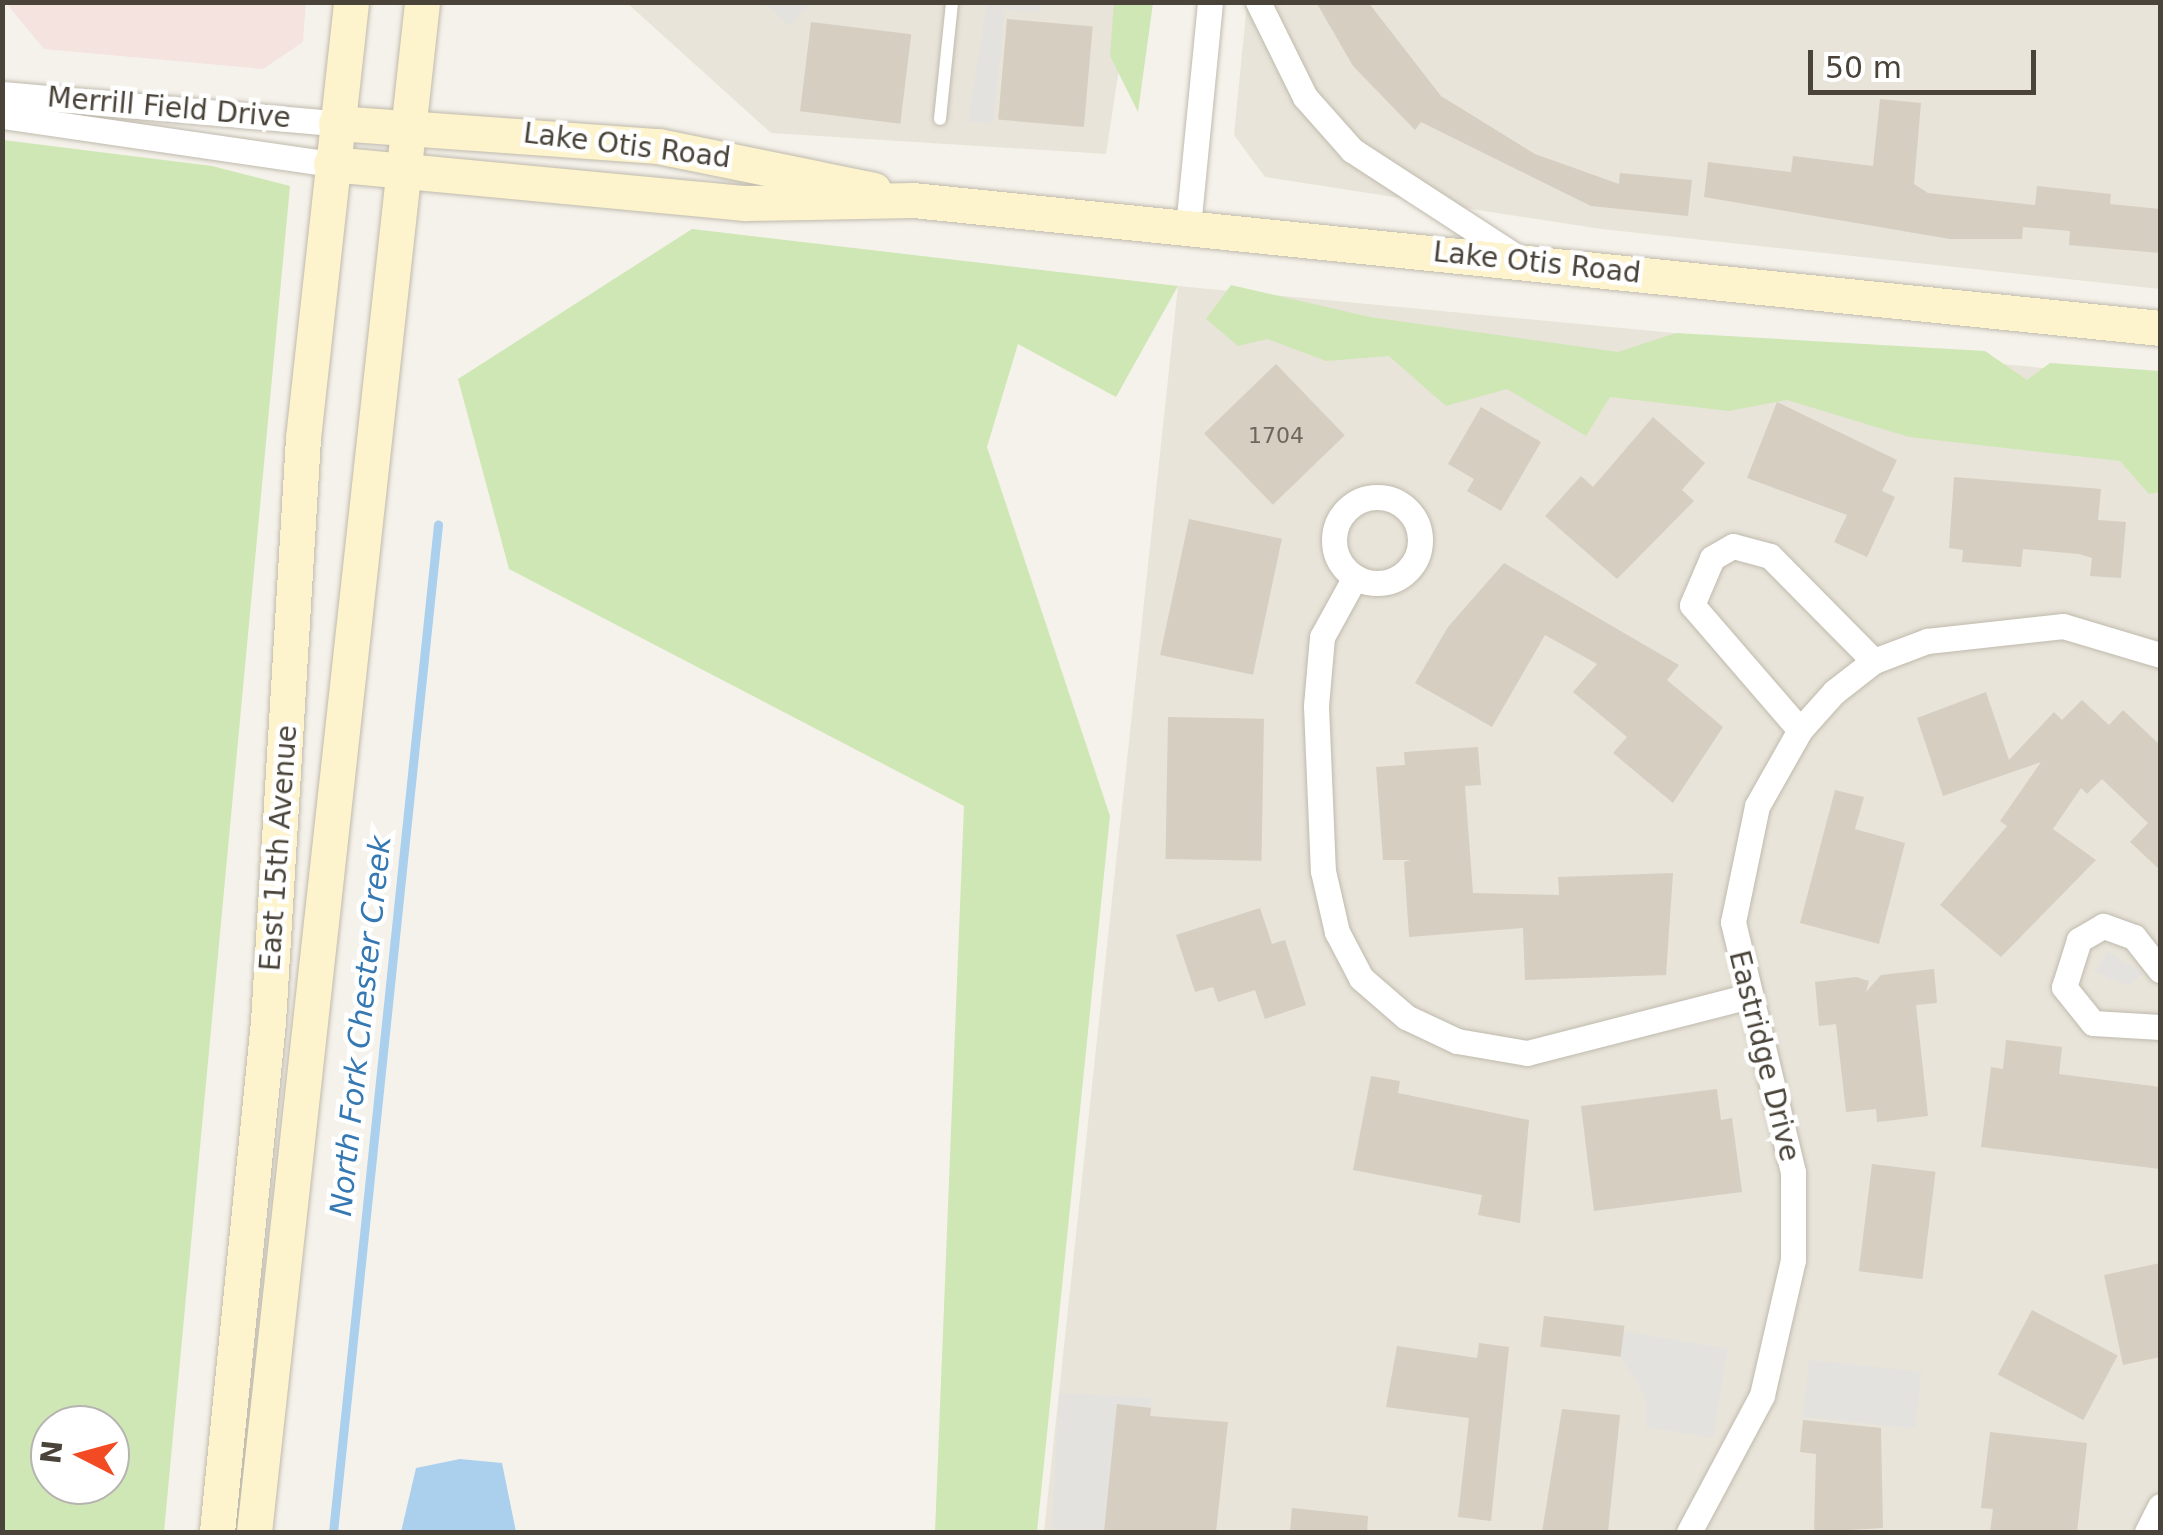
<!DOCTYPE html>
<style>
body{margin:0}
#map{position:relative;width:2163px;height:1535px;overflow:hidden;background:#f5f2eb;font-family:"DejaVu Sans",sans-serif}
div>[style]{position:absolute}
.residential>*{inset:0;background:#e8e4d9}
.medical>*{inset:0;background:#f4e3df}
.green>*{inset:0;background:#cfe7b5}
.parking>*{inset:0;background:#e4e2df;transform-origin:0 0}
.water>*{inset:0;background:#aad0ee}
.stream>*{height:9px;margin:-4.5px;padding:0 4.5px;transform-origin:4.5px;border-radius:4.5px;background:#aad0ee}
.building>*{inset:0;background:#d6cec0;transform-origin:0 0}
.roads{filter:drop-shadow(0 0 2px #c0baad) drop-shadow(0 0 2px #c0baad)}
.lane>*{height:12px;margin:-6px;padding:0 6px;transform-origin:6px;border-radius:6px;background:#fff}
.street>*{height:25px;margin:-12.5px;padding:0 12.5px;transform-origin:12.5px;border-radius:12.5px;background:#fff}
.street>.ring{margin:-12.5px;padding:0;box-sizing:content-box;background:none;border:25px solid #fff;border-radius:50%}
.secondary>*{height:35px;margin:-17.5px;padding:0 17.5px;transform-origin:17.5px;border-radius:17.5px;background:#fdf3cd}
span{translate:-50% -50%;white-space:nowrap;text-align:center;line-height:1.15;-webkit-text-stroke:9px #fff;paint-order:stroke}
.number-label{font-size:22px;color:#6c665b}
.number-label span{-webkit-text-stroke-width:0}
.street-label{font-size:28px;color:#494339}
.water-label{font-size:30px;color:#3578b2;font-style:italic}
.frame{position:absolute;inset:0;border:5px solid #494339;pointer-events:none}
.north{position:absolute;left:30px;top:1405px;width:100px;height:100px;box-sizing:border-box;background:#fff;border:2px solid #b6b4b0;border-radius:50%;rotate:276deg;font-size:28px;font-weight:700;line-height:40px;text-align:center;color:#494339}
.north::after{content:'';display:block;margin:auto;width:35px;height:45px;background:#f24b24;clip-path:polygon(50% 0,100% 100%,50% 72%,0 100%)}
.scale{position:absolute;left:1808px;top:50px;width:228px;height:45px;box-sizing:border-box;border:5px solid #494339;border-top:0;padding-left:12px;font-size:30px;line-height:35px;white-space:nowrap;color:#494339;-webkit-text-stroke:8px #fff;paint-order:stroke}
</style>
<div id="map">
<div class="residential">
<div style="clip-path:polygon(627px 3px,1129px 3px,1106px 154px,771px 133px)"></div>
<div style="clip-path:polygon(1247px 3px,2160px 3px,2160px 289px,1601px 229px,1265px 177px,1234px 135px)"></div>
<div style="clip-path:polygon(1178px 286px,2160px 379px,2160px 1532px,1044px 1532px)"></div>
</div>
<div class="medical">
<div style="clip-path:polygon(6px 3px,306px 3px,303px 42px,263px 69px,44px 49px)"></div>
</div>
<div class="green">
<div style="clip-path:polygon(1114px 3px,1153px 3px,1138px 112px,1110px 56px)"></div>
<div style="clip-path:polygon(evenodd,3px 140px,212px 166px,290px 186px,164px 1532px,3px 1532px,3px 140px,50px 1425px,110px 1425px,110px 1485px,50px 1485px,50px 1425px)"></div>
<div style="clip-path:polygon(692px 229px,1178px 286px,1116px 397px,1018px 344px,987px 447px,1110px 816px,1037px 1532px,935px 1532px,964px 806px,509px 569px,458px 379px)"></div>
<div style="clip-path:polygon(1231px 285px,1370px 317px,1618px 352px,1676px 333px,1985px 351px,2027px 380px,2050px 363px,2160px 371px,2160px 492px,2149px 494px,2120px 461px,1909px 437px,1787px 400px,1729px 411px,1610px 397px,1586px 436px,1507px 389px,1446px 406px,1389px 356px,1326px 361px,1267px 339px,1238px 346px,1206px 319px)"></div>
</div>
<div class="parking">
<div style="clip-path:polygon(810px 3px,790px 26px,764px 3px,810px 2px)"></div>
<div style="clip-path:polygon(987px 3px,1041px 3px,1040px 12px,1005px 10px,993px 124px,968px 121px)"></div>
<div style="clip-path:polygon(2108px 952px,2144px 973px,2128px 986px,2094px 972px)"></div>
<div style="clip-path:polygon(1623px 1331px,1728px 1349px,1713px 1438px,1646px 1427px,1646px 1397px,1620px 1357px)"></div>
<div style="left:1809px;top:1360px;width:113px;height:57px;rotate:6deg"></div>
<div style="left:1059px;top:1393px;width:93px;height:140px;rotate:3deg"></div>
</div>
<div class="water">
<div style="clip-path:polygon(460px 1459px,502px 1463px,516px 1532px,401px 1532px,416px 1468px)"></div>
</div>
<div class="stream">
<div style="left:333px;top:1532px;width:1013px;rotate:-84.05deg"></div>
</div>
<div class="building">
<div style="clip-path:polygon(1316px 2px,1368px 2px,1441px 96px,1535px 154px,1619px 184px,1620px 173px,1692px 180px,1688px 216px,1591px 206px,1421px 122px,1415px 130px,1353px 66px)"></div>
<div style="left:1007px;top:19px;width:86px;height:101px;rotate:5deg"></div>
<div style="left:811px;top:22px;width:101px;height:90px;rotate:7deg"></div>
<div style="clip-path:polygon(1880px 99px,1921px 103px,1914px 184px,1928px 193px,2035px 205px,2037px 186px,2111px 194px,2110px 204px,2160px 209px,2160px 253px,2069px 245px,2070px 231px,2023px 227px,2022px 239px,1950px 239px,1704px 197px,1708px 162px,1791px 172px,1793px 156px,1873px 166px)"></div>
<div style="left:1276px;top:364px;width:99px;height:100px;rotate:46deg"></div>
<div style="clip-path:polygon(1777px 402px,1897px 460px,1882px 491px,1895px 497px,1867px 557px,1834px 542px,1847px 515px,1747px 478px)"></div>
<div style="clip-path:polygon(1481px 407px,1541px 442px,1501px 511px,1467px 491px,1474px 479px,1448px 464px)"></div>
<div style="clip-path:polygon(1653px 417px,1705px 463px,1682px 490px,1694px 501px,1617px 579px,1545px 516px,1581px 476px,1593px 487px)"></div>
<div style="clip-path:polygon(1954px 477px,2101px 489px,2098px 520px,2126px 522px,2121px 578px,2090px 576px,2092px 558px,2079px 554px,2023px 549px,2021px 567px,1962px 562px,1963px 550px,1949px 548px)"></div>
<div style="left:1189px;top:519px;width:95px;height:139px;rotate:12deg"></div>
<div style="clip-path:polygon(1504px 563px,1679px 665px,1667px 680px,1723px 727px,1673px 803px,1613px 753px,1627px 737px,1573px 692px,1597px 664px,1545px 635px,1492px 727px,1415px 683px,1448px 627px)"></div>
<div style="clip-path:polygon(1986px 692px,2009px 760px,2054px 712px,2062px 720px,2082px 700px,2109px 725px,2123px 710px,2160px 745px,2160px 870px,2130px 842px,2148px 823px,2102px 779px,2087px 794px,2081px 788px,2053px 829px,2096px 860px,2001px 957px,1940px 905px,2007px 826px,2000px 821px,2041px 762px,1943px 796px,1917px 718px)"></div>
<div style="left:1168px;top:717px;width:96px;height:142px;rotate:1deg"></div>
<div style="clip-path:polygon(1478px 747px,1481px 785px,1465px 786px,1473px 893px,1559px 895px,1558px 877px,1673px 873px,1666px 975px,1525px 980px,1523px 928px,1409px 937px,1404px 862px,1411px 860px,1383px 860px,1376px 767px,1405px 765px,1404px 752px)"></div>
<div style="clip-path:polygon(1835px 790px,1864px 797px,1855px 829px,1905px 843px,1879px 944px,1800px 923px)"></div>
<div style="clip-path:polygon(1260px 908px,1272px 944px,1285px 940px,1306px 1005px,1265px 1019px,1255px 990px,1218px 1002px,1213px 987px,1195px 992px,1176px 935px)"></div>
<div style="clip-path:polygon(1934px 969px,1937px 1003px,1916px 1005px,1928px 1116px,1877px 1122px,1876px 1109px,1846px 1112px,1836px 1024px,1819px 1026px,1815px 982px,1856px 977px,1869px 981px,1866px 992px,1881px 975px)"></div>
<div style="clip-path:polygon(2006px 1040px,2062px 1047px,2059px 1074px,2160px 1087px,2160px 1169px,1981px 1147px,1991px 1067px,2003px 1069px)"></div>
<div style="clip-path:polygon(1371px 1076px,1400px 1081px,1398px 1093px,1529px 1120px,1520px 1223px,1478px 1215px,1482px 1195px,1353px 1170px)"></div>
<div style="clip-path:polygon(1717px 1089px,1721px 1120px,1732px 1118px,1742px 1192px,1594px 1211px,1581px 1106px)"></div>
<div style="left:1872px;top:1164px;width:64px;height:108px;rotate:7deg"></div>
<div style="clip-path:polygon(2160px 1263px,2160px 1357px,2123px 1365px,2104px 1275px)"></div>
<div style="left:2032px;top:1310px;width:97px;height:73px;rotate:28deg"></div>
<div style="left:1544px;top:1316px;width:81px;height:31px;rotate:7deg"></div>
<div style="clip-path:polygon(1479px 1343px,1509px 1347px,1491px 1521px,1458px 1517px,1469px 1418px,1386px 1407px,1397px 1346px,1477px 1358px)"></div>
<div style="clip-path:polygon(1117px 1404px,1151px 1408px,1150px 1416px,1228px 1422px,1216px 1532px,1104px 1532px)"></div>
<div style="clip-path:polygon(1562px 1409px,1620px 1415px,1608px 1532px,1542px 1532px)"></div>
<div style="clip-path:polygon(1803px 1420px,1881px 1428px,1883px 1528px,1814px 1532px,1816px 1454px,1800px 1452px)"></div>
<div style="clip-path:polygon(1990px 1432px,2087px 1443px,2077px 1532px,1990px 1532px,1993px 1509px,1981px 1508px)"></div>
<div style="clip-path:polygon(1292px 1508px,1368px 1516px,1367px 1532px,1290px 1532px)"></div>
</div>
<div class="roads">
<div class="lane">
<div style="left:940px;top:119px;width:118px;rotate:-84.1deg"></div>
</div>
<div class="street">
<div style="left:1258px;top:2px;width:106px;rotate:63.7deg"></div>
<div style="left:1305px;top:97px;width:71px;rotate:48.4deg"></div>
<div style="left:1352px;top:150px;width:198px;rotate:33deg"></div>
<div style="left:2px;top:94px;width:335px;rotate:5deg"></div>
<div style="left:2px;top:116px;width:332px;rotate:8.3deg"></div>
<div style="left:1188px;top:227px;width:226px;rotate:-84.4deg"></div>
<div class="ring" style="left:1334px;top:497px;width:61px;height:61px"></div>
<div style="left:1355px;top:577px;width:68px;rotate:118.8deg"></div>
<div style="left:1322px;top:637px;width:69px;rotate:95deg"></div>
<div style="left:1316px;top:706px;width:165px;rotate:87.6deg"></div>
<div style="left:1323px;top:871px;width:63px;rotate:77.1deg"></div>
<div style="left:1337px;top:932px;width:52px;rotate:62.4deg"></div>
<div style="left:1361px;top:978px;width:60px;rotate:40.9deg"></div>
<div style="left:1406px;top:1017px;width:56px;rotate:25.2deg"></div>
<div style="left:1457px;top:1041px;width:71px;rotate:9.7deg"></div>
<div style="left:1527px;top:1053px;width:225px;rotate:-14.4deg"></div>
<div style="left:1800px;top:730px;width:165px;rotate:-130.8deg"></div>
<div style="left:1692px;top:605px;width:51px;rotate:-66.9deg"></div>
<div style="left:1712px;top:558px;width:24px;rotate:-30deg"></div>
<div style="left:1733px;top:546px;width:38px;rotate:15deg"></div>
<div style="left:1770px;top:556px;width:148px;rotate:45.3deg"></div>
<div style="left:2160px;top:970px;width:42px;rotate:-128.2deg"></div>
<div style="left:2134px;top:937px;width:33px;rotate:-160deg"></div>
<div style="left:2103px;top:926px;width:28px;rotate:150deg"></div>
<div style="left:2079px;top:940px;width:49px;rotate:107.7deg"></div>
<div style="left:2064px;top:987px;width:46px;rotate:51.1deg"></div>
<div style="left:2093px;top:1023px;width:67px;rotate:3.4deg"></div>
<div style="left:1689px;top:1532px;width:155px;rotate:-61.9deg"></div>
<div style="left:1762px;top:1395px;width:139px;rotate:-77.1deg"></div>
<div style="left:1793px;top:1260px;width:88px;rotate:-90deg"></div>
<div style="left:1793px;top:1172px;width:257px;rotate:-103.5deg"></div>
<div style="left:1733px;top:922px;width:118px;rotate:-78.3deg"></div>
<div style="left:1757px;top:806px;width:87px;rotate:-60.5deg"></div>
<div style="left:1800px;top:730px;width:51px;rotate:-48.2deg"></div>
<div style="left:1834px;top:692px;width:51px;rotate:-37.8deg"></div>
<div style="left:1874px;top:661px;width:57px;rotate:-20.7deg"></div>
<div style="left:1927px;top:641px;width:137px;rotate:-6.3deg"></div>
<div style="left:2063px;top:626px;width:101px;rotate:16.6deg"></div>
<div style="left:2147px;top:1532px;width:29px;rotate:-63deg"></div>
</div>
<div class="secondary">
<div style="left:336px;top:123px;width:323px;rotate:4.1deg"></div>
<div style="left:658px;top:146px;width:220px;rotate:11.5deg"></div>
<div style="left:331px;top:164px;width:416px;rotate:5.4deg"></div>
<div style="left:745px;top:203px;width:168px;rotate:-1deg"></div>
<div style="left:913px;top:200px;width:1254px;rotate:5.86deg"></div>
<div style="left:217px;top:1532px;width:513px;rotate:-84.29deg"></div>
<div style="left:268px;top:1022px;width:585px;rotate:-86.57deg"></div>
<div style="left:303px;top:438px;width:439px;rotate:-83.7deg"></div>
<div style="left:254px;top:1532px;width:1539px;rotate:-83.73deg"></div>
</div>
</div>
<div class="number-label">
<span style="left:1276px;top:436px">1704</span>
</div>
<div class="street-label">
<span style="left:169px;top:108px;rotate:5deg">Merrill Field Drive</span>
<span style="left:627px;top:146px;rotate:7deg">Lake Otis Road</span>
<span style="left:1537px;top:263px;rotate:6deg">Lake Otis Road</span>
<span style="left:279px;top:848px;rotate:-86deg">East 15th Avenue</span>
<span style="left:1764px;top:1056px;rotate:76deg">Eastridge Drive</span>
</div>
<div class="water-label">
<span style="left:361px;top:1026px;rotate:-84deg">North Fork Chester Creek</span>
</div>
<div class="frame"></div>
<div class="north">N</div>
<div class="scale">50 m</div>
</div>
